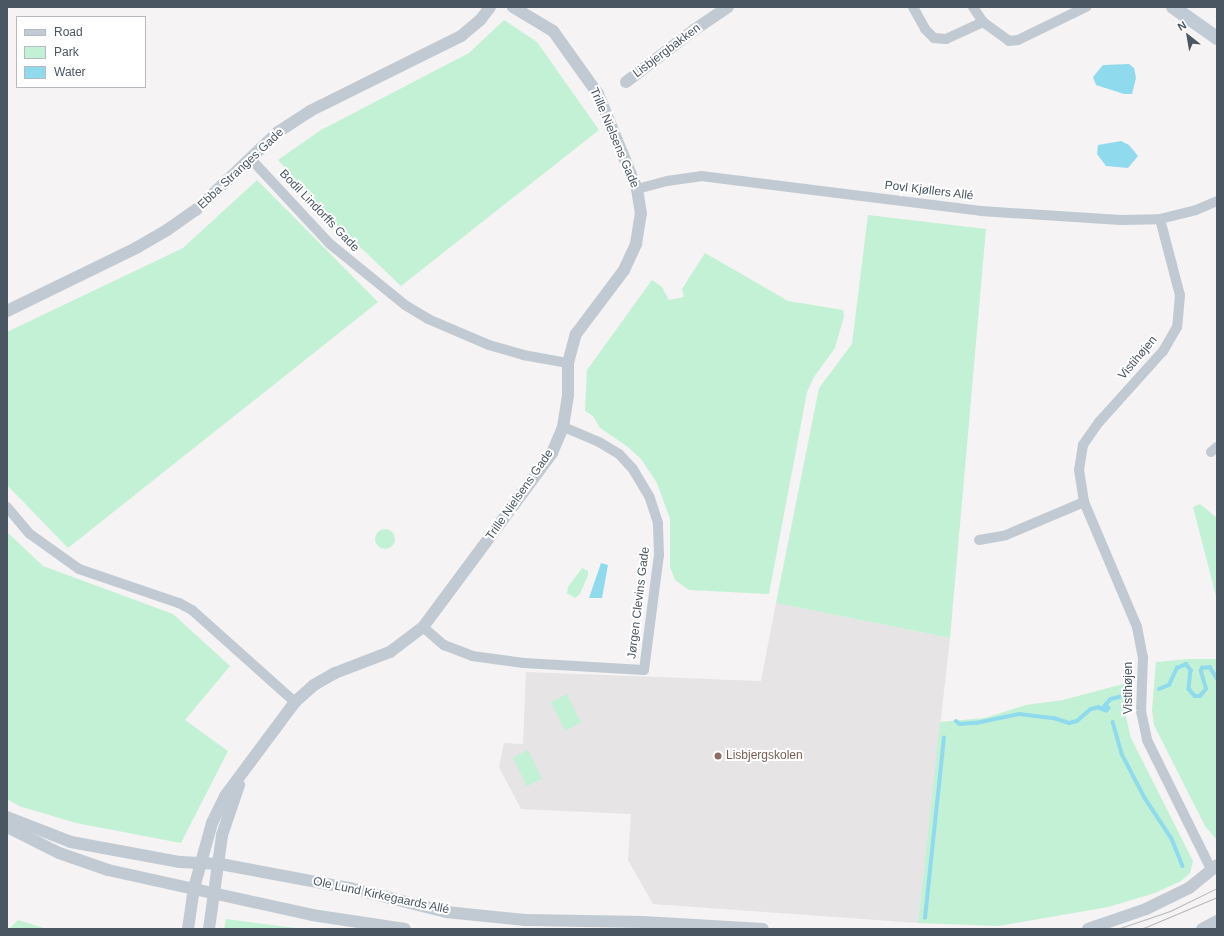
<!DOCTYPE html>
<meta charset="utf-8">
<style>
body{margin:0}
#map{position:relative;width:1224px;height:936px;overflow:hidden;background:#f5f3f3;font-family:Helvetica,sans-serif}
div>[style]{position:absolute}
.education>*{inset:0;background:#e6e4e5}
.green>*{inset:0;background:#c3f1d5;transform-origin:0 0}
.round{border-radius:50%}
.water>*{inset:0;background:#90daee}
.stream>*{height:3.5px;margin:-1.75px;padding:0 1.75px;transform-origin:1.75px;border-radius:1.75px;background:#90daee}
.minor>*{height:10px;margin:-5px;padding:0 5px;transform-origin:5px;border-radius:5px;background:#c1cad2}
.tertiary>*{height:12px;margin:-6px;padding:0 6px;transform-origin:6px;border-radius:6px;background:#c1cad2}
.secondary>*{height:14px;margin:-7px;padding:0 7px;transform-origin:7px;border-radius:7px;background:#c1cbd6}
.tram>*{height:1px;margin:-0.5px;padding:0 0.5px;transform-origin:0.5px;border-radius:0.5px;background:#b5b8bd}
.dots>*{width:11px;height:11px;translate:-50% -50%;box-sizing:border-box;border:2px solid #fff;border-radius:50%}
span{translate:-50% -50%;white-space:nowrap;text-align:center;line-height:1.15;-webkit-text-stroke:4px #fff;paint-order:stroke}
.street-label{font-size:12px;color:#4a5661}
.education-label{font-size:12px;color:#785e54}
.left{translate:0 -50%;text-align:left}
.frame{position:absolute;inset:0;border:8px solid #4a5661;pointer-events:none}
.legend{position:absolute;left:16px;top:16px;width:130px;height:72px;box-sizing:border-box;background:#fff;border:1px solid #b7bbc0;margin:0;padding:5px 7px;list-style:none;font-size:12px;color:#4a5661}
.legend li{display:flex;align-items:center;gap:8px;height:20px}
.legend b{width:20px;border:1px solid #b7bbc0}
.north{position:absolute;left:1168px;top:16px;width:40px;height:40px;-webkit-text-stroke:3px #fff;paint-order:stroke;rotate:329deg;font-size:11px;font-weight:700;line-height:16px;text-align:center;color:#4a5661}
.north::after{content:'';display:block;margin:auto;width:14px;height:18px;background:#4a5661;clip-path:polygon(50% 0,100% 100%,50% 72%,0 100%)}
</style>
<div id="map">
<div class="education">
<div style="clip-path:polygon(776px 603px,950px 638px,918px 923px,653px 904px,628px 860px,631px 814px,521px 809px,499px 767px,504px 743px,523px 744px,526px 672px,761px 681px)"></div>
</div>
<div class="green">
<div style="clip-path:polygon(504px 20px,537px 42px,599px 130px,401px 286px,337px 225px,278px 160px,321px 130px,469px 53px)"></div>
<div style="clip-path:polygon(257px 180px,378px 302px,68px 548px,7px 485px,7px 332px,183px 248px)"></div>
<div style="clip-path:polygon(868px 215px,986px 229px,950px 638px,776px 603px,819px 388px,852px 344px)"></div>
<div style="clip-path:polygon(705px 253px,788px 301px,843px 310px,844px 316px,835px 348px,814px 377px,807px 392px,769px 594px,689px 590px,675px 580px,670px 567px,670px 519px,657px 483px,641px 459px,628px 447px,600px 428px,593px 416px,585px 411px,587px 370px,652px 280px,662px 287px,669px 300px,684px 297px,682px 289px)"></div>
<div style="clip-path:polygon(1200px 504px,1217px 518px,1217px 600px,1193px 507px)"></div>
<div class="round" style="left:375px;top:529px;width:20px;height:20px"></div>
<div style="clip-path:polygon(7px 532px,43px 566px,173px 614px,230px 666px,185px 720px,228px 751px,181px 843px,76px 823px,19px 806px,7px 799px)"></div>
<div style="clip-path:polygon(582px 568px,588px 571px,588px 575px,580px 594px,575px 598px,567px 593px,568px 587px)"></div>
<div style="clip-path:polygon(1189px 659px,1217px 659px,1217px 840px,1205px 826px,1154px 725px,1152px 710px,1156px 662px)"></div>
<div style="clip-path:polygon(1127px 683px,1126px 717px,1131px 738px,1193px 861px,1190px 873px,1181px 881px,1155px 893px,1108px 907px,998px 926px,918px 923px,940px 722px,985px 718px,1026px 705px,1063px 700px)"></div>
<div style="left:567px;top:694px;width:32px;height:18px;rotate:64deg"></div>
<div style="left:528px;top:750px;width:32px;height:17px;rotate:64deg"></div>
<div style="clip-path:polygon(226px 919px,303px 929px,224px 929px)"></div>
<div style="clip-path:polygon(18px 920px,47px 929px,9px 929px)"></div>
</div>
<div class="water">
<div style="clip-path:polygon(1129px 64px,1134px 68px,1136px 78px,1132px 94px,1124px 94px,1096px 85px,1093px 77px,1103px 65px)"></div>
<div style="clip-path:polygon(1121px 141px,1129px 145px,1138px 156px,1128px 168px,1106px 166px,1097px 154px,1098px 145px)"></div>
<div style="clip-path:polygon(601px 563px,608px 565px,602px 598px,589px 598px)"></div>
<div style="clip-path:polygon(1107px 703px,1111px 708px,1107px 713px,1096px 709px)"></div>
</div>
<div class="stream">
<div style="left:1159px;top:689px;width:11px;rotate:-22deg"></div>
<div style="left:1169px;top:685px;width:19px;rotate:-65deg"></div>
<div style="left:1177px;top:668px;width:10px;rotate:-24deg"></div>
<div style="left:1186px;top:664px;width:8px;rotate:50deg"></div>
<div style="left:1191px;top:670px;width:19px;rotate:96deg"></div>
<div style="left:1189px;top:689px;width:9px;rotate:49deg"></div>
<div style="left:1195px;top:696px;width:5px"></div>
<div style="left:1200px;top:696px;width:9px;rotate:-49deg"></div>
<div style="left:1206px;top:689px;width:19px;rotate:-106deg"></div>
<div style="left:1201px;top:671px;width:3px;rotate:-72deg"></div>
<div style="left:1202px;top:668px;width:8px;rotate:-7deg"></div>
<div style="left:1210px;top:667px;width:13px;rotate:58deg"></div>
<div style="left:1105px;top:705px;width:8px;rotate:-45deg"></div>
<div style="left:1111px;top:699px;width:12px;rotate:-14deg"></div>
<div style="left:956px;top:721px;width:5px;rotate:37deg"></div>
<div style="left:960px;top:724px;width:16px;rotate:-4deg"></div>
<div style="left:976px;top:723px;width:44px;rotate:-11.8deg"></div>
<div style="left:1019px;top:714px;width:35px;rotate:7deg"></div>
<div style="left:1054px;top:718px;width:16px;rotate:18deg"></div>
<div style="left:1069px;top:723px;width:8px;rotate:-14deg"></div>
<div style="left:1077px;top:721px;width:18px;rotate:-41deg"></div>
<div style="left:1091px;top:709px;width:8px;rotate:-14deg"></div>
<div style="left:1113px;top:722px;width:33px;rotate:74deg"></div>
<div style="left:1122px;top:754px;width:50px;rotate:62.4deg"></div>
<div style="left:1145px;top:798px;width:49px;rotate:56.6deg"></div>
<div style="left:1172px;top:839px;width:29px;rotate:68deg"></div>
<div style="left:925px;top:918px;width:181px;rotate:-84deg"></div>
</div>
<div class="minor">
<div style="left:913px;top:7px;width:25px;rotate:61deg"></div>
<div style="left:925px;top:29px;width:13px;rotate:45deg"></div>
<div style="left:934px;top:38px;width:12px;rotate:5deg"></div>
<div style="left:946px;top:39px;width:41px;rotate:-24.7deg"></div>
<div style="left:973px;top:7px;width:18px;rotate:56deg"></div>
<div style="left:983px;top:22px;width:32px;rotate:36deg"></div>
<div style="left:1009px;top:41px;width:9px;rotate:-6deg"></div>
<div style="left:1018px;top:40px;width:76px;rotate:-25.9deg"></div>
<div style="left:250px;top:158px;width:117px;rotate:47.1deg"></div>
<div style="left:330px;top:244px;width:97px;rotate:39.1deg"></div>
<div style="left:405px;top:305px;width:27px;rotate:31deg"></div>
<div style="left:428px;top:319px;width:66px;rotate:23.1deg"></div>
<div style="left:489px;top:345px;width:35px;rotate:16deg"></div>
<div style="left:523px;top:355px;width:46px;rotate:10.1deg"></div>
<div style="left:637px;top:189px;width:31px;rotate:-15deg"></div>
<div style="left:667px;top:181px;width:34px;rotate:-8deg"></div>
<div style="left:701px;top:176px;width:282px;rotate:7.1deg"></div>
<div style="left:981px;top:211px;width:140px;rotate:3.7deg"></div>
<div style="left:1121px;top:220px;width:39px;rotate:-1deg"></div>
<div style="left:1160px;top:219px;width:37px;rotate:-14deg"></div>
<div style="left:1196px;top:210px;width:23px;rotate:-23deg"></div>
<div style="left:1160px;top:219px;width:79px;rotate:75.3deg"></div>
<div style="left:1180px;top:295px;width:32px;rotate:95deg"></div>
<div style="left:1177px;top:327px;width:28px;rotate:120deg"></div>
<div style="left:1163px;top:351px;width:96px;rotate:132deg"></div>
<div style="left:1099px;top:422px;width:28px;rotate:125deg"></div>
<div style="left:1083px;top:445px;width:25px;rotate:99deg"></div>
<div style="left:1079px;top:470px;width:32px;rotate:81deg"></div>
<div style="left:1084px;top:502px;width:136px;rotate:67deg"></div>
<div style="left:1137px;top:627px;width:31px;rotate:79deg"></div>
<div style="left:1143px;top:657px;width:54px;rotate:92.1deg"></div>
<div style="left:1141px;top:711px;width:30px;rotate:78deg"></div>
<div style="left:1147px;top:740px;width:144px;rotate:63.6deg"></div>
<div style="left:1211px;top:452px;width:8px;rotate:-40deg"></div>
<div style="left:7px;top:507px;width:35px;rotate:50deg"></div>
<div style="left:30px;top:534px;width:60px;rotate:35.5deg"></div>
<div style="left:79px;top:569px;width:106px;rotate:18.8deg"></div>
<div style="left:179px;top:603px;width:15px;rotate:28deg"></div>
<div style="left:192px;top:610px;width:138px;rotate:41.8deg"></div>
<div style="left:979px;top:540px;width:27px;rotate:-10deg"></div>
<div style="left:1006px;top:535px;width:85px;rotate:-22.9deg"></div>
<div style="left:423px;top:627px;width:28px;rotate:41deg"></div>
<div style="left:444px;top:645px;width:30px;rotate:21deg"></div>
<div style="left:472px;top:656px;width:52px;rotate:7.7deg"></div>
<div style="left:524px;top:663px;width:120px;rotate:3.3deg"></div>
<div style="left:644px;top:670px;width:116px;rotate:-82.6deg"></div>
<div style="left:659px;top:555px;width:32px;rotate:-92deg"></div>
<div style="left:658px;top:523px;width:28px;rotate:-108deg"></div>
<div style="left:649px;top:496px;width:31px;rotate:-121deg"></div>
<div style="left:633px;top:469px;width:21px;rotate:-133deg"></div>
<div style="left:619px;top:454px;width:23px;rotate:-149deg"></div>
<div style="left:599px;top:442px;width:39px;rotate:-157deg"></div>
</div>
<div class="tertiary">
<div style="left:626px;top:82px;width:86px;rotate:-37.4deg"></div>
<div style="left:694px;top:30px;width:41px;rotate:-34.1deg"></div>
<div style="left:7px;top:311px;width:144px;rotate:-26deg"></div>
<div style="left:136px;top:248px;width:36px;rotate:-30deg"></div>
<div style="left:167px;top:230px;width:35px;rotate:-35deg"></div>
<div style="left:196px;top:210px;width:113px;rotate:-43.6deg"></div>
<div style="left:278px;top:132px;width:38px;rotate:-33deg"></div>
<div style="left:310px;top:111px;width:169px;rotate:-26.4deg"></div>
<div style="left:461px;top:36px;width:26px;rotate:-40deg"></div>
<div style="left:481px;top:19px;width:15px;rotate:-53deg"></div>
<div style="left:7px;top:817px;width:69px;rotate:21.3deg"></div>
<div style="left:71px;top:842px;width:111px;rotate:10.4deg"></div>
<div style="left:180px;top:862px;width:40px;rotate:2.9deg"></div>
<div style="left:220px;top:864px;width:132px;rotate:10.5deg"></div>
<div style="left:350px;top:888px;width:99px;rotate:14deg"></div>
<div style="left:446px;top:912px;width:79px;rotate:5.8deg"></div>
<div style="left:525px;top:920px;width:118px;rotate:1deg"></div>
<div style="left:643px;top:922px;width:120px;rotate:3.3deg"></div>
<div style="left:7px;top:827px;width:58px;rotate:26.6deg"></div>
<div style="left:59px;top:853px;width:52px;rotate:19.1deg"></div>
<div style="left:108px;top:870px;width:209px;rotate:12.4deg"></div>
<div style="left:312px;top:915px;width:94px;rotate:8.6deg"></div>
<div style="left:188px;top:929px;width:41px;rotate:-81.7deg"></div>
<div style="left:194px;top:888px;width:67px;rotate:-74.5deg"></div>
<div style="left:212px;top:823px;width:30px;rotate:-64deg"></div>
<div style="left:225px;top:796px;width:117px;rotate:-53.3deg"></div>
<div style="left:295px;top:702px;width:25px;rotate:-42deg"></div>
<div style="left:314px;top:685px;width:24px;rotate:-30deg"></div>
<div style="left:335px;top:673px;width:59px;rotate:-20.9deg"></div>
<div style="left:390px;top:652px;width:41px;rotate:-37.1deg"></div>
<div style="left:423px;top:627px;width:217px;rotate:-53.4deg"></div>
<div style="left:552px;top:453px;width:28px;rotate:-67deg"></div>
<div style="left:563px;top:427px;width:33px;rotate:-81deg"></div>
<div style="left:568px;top:394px;width:31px;rotate:-90deg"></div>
<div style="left:568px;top:363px;width:30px;rotate:-75deg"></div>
<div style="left:576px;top:334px;width:80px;rotate:-53.1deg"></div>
<div style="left:624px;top:270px;width:29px;rotate:-65deg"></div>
<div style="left:636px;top:244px;width:30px;rotate:-81deg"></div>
<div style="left:641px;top:214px;width:25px;rotate:-99deg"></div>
<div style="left:637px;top:189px;width:103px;rotate:-112.3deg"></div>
<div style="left:598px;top:94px;width:77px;rotate:-125.5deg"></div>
<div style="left:553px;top:31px;width:47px;rotate:-149deg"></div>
<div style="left:209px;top:929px;width:95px;rotate:-82.1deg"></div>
<div style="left:222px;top:835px;width:53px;rotate:-71.2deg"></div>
<div style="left:1088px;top:929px;width:61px;rotate:-19deg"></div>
<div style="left:1146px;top:909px;width:48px;rotate:-26deg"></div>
<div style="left:1189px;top:888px;width:36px;rotate:-39deg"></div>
<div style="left:1202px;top:929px;width:17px;rotate:-28deg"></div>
</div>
<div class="secondary">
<div style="left:1173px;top:7px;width:54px;rotate:35.2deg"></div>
</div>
<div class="tram">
<div style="left:1117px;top:929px;width:56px;rotate:-18.8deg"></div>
<div style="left:1170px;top:911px;width:52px;rotate:-26.1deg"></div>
<div style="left:1141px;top:929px;width:82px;rotate:-22.8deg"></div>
</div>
<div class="dots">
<div style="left:718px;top:756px;background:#8d6e63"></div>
</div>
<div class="street-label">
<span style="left:667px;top:51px;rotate:-37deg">Lisbjergbakken</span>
<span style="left:614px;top:138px;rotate:67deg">Trille Nielsens Gade</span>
<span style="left:241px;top:169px;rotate:-43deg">Ebba Stranges Gade</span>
<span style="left:929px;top:191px;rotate:7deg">Povl Kjøllers Allé</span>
<span style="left:319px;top:211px;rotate:46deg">Bodil Lindorffs Gade</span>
<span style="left:1138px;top:358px;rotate:-50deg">Vistihøjen</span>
<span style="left:520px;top:495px;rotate:-55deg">Trille Nielsens Gade</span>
<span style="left:639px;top:603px;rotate:-83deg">Jørgen Clevins Gade</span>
<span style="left:1129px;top:688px;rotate:-90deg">Vistihøjen</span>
<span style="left:381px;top:896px;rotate:12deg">Ole Lund Kirkegaards Allé</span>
</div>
<div class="education-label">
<span class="left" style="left:726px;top:756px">Lisbjergskolen</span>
</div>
<div class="frame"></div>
<ul class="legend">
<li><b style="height:5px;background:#c1cbd6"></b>Road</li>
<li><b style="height:11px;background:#c3f1d5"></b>Park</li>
<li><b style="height:11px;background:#90daee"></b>Water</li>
</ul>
<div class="north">N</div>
</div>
